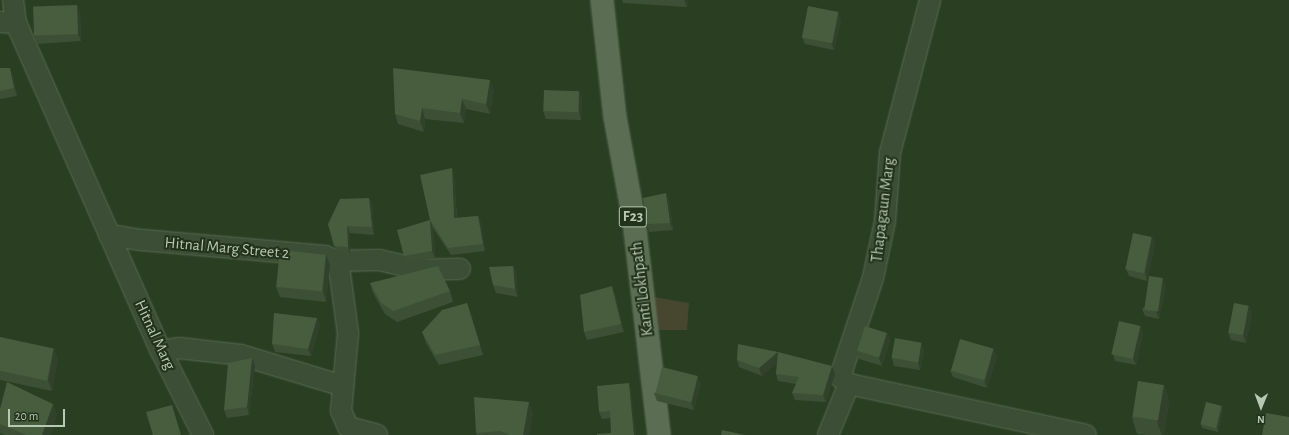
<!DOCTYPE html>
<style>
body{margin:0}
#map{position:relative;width:1289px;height:435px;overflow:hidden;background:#2a3e22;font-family:"Alegreya Sans",sans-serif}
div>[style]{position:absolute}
.green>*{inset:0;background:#46472e}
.roads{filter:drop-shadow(0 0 1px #5a6b54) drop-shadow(0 0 1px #5a6b54)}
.street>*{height:20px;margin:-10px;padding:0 10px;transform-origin:10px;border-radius:10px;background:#3c4e36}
.primary>*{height:22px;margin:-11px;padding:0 11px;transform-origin:11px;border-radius:11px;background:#5b6e54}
.wall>*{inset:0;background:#3d5035}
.shaded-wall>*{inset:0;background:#32412b}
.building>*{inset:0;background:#475d3e;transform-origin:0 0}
span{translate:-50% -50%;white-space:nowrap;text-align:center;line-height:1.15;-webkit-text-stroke:4px #22321b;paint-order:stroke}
.shield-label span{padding:1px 3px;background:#22321b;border:1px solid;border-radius:3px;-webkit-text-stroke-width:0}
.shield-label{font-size:15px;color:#b7c9b2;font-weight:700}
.street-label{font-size:16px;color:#b7c9b2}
.north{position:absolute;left:1241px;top:387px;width:40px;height:40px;-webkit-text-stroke:3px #22321b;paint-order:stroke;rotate:181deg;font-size:11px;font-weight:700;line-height:16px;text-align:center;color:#b7c9b2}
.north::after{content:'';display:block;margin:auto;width:14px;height:18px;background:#b7c9b2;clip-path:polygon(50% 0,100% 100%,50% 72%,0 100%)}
.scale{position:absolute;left:8px;top:409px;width:57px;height:18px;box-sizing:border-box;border:2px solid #b7c9b2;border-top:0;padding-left:5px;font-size:12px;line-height:14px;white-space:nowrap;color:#b7c9b2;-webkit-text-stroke:3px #22321b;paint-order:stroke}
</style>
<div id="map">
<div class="green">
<div style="clip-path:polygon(654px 297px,689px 303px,687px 330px,653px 330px)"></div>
</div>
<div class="roads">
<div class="street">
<div style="left:13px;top:0;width:23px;rotate:83deg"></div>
<div style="left:0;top:22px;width:16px;rotate:4deg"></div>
<div style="left:16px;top:23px;width:359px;rotate:66.2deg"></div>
<div style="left:161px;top:351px;width:94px;rotate:63.4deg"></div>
<div style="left:109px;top:235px;width:33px;rotate:9deg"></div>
<div style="left:142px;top:240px;width:184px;rotate:5deg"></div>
<div style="left:325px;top:256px;width:12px;rotate:24deg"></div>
<div style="left:336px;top:261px;width:14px;rotate:73deg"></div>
<div style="left:340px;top:274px;width:60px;rotate:82.3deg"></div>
<div style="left:348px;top:333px;width:78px;rotate:95.1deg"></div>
<div style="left:341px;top:411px;width:17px;rotate:66deg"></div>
<div style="left:348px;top:427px;width:30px;rotate:15deg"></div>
<div style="left:336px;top:261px;width:43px;rotate:-1.3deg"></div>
<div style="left:379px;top:260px;width:45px;rotate:12.8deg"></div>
<div style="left:423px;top:270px;width:37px;rotate:-2deg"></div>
<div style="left:161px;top:351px;width:18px;rotate:-9deg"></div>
<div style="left:179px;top:348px;width:62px;rotate:6.4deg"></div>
<div style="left:241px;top:355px;width:107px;rotate:16.9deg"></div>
<div style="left:849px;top:384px;width:242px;rotate:12.1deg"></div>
<div style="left:828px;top:435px;width:55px;rotate:-67.6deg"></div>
<div style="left:849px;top:384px;width:11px;rotate:-142deg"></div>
<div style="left:840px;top:377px;width:104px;rotate:-71.6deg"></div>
<div style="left:873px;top:278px;width:58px;rotate:-78.1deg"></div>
<div style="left:885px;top:221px;width:68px;rotate:-85.8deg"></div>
<div style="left:890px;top:153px;width:158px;rotate:-75.3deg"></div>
</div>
<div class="primary">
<div style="left:602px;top:0;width:118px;rotate:83.7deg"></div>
<div style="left:615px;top:117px;width:106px;rotate:79.6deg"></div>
<div style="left:634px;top:221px;width:215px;rotate:83.3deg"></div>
</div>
</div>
<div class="wall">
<div style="clip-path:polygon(622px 0,688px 0,687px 7px,623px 3px)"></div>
<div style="clip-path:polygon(77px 5px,80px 12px,81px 41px,37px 44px,34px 36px)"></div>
<div style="clip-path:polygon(841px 20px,834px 50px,805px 44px,802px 37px)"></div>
<div style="clip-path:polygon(0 68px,13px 76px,17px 96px,0 99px)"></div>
<div style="clip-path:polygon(494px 90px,490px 114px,466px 109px,464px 123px,425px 119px,424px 132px,398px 124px,395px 114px)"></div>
<div style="clip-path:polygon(579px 91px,582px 98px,581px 120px,546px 119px,543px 111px)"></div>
<div style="clip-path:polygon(452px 168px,454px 175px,457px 218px,478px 216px,481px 224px,485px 251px,451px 255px,433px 228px,435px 258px,406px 264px,404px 256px,430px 220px)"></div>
<div style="clip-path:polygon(369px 198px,372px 205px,374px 235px,350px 233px,350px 255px,337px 253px,328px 224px)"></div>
<div style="clip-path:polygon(669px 200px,673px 230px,649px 232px,647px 224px)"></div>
<div style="clip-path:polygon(1152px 237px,1155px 244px,1147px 281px,1129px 276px,1126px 269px)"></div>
<div style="clip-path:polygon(326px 255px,330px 265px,326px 302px,280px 297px,276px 287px)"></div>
<div style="clip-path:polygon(513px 266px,516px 273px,518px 297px,496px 293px,493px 285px)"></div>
<div style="clip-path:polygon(370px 283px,450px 291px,453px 302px,397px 322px,385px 314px,373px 293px)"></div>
<div style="clip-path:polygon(1166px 286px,1159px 319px,1145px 316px,1142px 309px)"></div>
<div style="clip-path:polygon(615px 294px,624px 332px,587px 340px,584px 332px)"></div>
<div style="clip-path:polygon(467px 303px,471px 314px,483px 355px,439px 365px,426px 343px,422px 332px)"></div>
<div style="clip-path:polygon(1252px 313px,1246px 343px,1231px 340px,1228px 332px)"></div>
<div style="clip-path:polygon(317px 318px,320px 325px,311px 356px,275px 352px,272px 344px)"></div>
<div style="clip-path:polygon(1140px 326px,1143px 333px,1136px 365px,1115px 361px,1113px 354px)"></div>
<div style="clip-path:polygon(887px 333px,890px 340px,882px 366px,859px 359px,857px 351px)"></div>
<div style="clip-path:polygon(0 337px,58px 359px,52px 391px,0 380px)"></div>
<div style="clip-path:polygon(738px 344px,835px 374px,826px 402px,795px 400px,792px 393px,796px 384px,778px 381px,776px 374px,777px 363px,762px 376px,739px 367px,737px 360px)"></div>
<div style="clip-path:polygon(924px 351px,920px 370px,894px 366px,892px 358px)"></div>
<div style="clip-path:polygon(997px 357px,987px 388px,953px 377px,950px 370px)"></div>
<div style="clip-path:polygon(252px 358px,255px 366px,249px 415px,227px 418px,224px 410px)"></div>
<div style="clip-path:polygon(701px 384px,694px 410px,657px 401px,654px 393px)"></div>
<div style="clip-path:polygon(1164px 385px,1169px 401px,1164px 435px,1146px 435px,1137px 434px,1132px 417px)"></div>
<div style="clip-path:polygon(631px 390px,611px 433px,611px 418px,602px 419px,599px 412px)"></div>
<div style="clip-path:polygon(53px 404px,57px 415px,50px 435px,5px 435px,0 433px,0 409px)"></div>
<div style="clip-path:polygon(1222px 406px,1223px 410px,1218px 432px,1202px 428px,1201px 424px)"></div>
<div style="clip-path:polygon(533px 412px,529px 435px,477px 435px,476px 433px)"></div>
</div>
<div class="shaded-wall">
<div style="clip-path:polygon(684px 0,688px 0,687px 7px)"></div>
<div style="clip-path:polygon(77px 5px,80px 12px,81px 41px,78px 34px)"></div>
<div style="clip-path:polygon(838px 12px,841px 20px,834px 50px,831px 43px)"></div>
<div style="clip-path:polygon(10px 68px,13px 76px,17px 96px,14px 88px)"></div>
<div style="clip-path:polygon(490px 80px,494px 90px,490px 114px,486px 104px)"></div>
<div style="clip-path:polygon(579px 91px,582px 98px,581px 120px,579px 112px)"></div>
<div style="clip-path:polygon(462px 99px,466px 109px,464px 123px,460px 113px)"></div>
<div style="clip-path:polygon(422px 108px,425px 119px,424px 132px,420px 121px)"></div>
<div style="clip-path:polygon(452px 168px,454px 175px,457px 225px,454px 218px)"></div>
<div style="clip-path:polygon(666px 193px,669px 200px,673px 230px,670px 223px)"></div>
<div style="clip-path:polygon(369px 198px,372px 205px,374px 235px,372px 227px)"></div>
<div style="clip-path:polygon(478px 216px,481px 224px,485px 251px,483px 244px)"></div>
<div style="clip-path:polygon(430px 220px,433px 228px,435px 258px,432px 251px)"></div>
<div style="clip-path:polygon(347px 226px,350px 233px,350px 255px,348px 247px)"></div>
<div style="clip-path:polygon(1152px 237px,1155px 244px,1147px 281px,1145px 273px)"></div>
<div style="clip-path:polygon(326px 255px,330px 265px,326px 302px,323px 291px)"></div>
<div style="clip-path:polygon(513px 266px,516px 273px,518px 297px,515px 289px)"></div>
<div style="clip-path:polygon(1163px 278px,1166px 286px,1159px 319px,1156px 312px)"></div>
<div style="clip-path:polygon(612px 286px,615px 294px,624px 332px,621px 324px)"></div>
<div style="clip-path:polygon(467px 303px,471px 314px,483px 355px,480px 345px)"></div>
<div style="clip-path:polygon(1249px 306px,1252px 313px,1246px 343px,1243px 335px)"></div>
<div style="clip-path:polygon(317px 318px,320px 325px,311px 356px,308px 349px)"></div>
<div style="clip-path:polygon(1140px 326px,1143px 333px,1136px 365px,1133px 358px)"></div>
<div style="clip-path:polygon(887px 333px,890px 340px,882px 366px,879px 358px)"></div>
<div style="clip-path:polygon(922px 343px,924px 351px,920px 370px,918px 363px)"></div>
<div style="clip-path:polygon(54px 348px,58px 359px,52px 391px,48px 380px)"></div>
<div style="clip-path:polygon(994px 349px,997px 357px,987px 388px,984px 380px)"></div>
<div style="clip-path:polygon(778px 352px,781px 360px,762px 376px,759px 368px)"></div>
<div style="clip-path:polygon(252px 358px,255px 366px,249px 415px,247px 407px)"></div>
<div style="clip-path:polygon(832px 366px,835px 374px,826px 402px,823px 395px)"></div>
<div style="clip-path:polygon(698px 376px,701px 384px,694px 410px,691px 403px)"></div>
<div style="clip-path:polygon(629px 383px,631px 390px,636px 435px,634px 435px)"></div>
<div style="clip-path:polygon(1164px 385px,1169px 401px,1164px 435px,1162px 435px,1157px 422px)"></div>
<div style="clip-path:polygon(529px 402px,533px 412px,529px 435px,523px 435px)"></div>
<div style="clip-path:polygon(53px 404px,57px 415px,50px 435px,42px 435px)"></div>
<div style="clip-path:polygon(1222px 406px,1223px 410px,1218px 432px,1217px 428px)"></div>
</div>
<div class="building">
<div style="left:77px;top:5px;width:29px;height:44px;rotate:88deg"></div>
<div style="left:808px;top:6px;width:31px;height:32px;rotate:11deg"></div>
<div style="clip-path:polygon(0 68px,10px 68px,14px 88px,0 91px)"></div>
<div style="clip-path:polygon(393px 68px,490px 80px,486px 104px,462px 99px,460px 113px,422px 108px,420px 121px,395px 114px)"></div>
<div style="left:544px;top:90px;width:35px;height:21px;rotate:2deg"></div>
<div style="clip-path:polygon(452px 168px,454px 218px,478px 216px,483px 244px,448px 248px,430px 220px,420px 175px)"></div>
<div style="clip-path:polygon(666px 193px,670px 223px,647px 224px,643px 198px)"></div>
<div style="clip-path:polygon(369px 198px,372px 227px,347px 226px,348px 247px,334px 246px,328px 224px,340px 199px)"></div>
<div style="clip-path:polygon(430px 220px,432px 251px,404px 256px,397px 230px)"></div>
<div style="left:1133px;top:233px;width:19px;height:37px;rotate:12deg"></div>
<div style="left:280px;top:250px;width:46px;height:37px;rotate:6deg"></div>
<div style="clip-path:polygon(438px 266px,450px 291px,393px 311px,381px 303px,370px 283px)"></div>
<div style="clip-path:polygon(513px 266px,515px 289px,493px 285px,489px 267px)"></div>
<div style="left:1149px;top:276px;width:14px;height:34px;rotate:8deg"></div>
<div style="clip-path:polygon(612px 286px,621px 324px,584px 332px,580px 295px)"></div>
<div style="clip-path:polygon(467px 303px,480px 345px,435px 355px,422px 332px,442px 310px)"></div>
<div style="left:1234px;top:303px;width:15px;height:30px;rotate:11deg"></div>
<div style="clip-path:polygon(274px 313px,317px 318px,308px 349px,272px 344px)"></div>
<div style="left:1119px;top:321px;width:22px;height:34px;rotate:13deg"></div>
<div style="left:865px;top:326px;width:23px;height:26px;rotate:18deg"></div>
<div style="left:0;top:337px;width:55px;height:33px;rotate:12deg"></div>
<div style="left:895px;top:338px;width:27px;height:20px;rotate:10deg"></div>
<div style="left:960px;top:339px;width:35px;height:33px;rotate:16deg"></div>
<div style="clip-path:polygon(738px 344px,778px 352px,832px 366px,823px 395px,792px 393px,799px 377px,776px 374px,778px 352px,759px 368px,737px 360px)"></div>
<div style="clip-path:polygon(252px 358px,247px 407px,224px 410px,228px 363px)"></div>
<div style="left:662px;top:367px;width:37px;height:27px;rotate:14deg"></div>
<div style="left:1138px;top:381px;width:26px;height:36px;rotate:9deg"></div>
<div style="clip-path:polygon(7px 382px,53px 404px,42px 435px,27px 435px,0 424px,0 409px)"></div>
<div style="clip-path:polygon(629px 383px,634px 435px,597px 435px,597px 434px,611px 433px,610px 411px,599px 412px,597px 386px)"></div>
<div style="clip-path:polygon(474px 397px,529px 402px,523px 435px,510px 435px,500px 431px,476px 433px)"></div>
<div style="left:1206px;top:402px;width:16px;height:23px;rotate:14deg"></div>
<div style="clip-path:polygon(172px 405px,181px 435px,153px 435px,146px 412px)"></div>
<div style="clip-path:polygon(1266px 413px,1289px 417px,1289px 435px,1262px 435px)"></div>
<div style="clip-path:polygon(722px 430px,745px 435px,721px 435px)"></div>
</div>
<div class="shield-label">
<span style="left:633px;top:217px">F23</span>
</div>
<div class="street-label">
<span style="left:883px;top:210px;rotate:-83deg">Thapagaun Marg</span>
<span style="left:227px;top:248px;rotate:5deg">Hitnal Marg Street 2</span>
<span style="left:642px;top:289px;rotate:-97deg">Kanti Lokhpath</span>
<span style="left:155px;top:335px;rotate:65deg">Hitnal Marg</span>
</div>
<div class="north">N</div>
<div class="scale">20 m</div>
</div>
